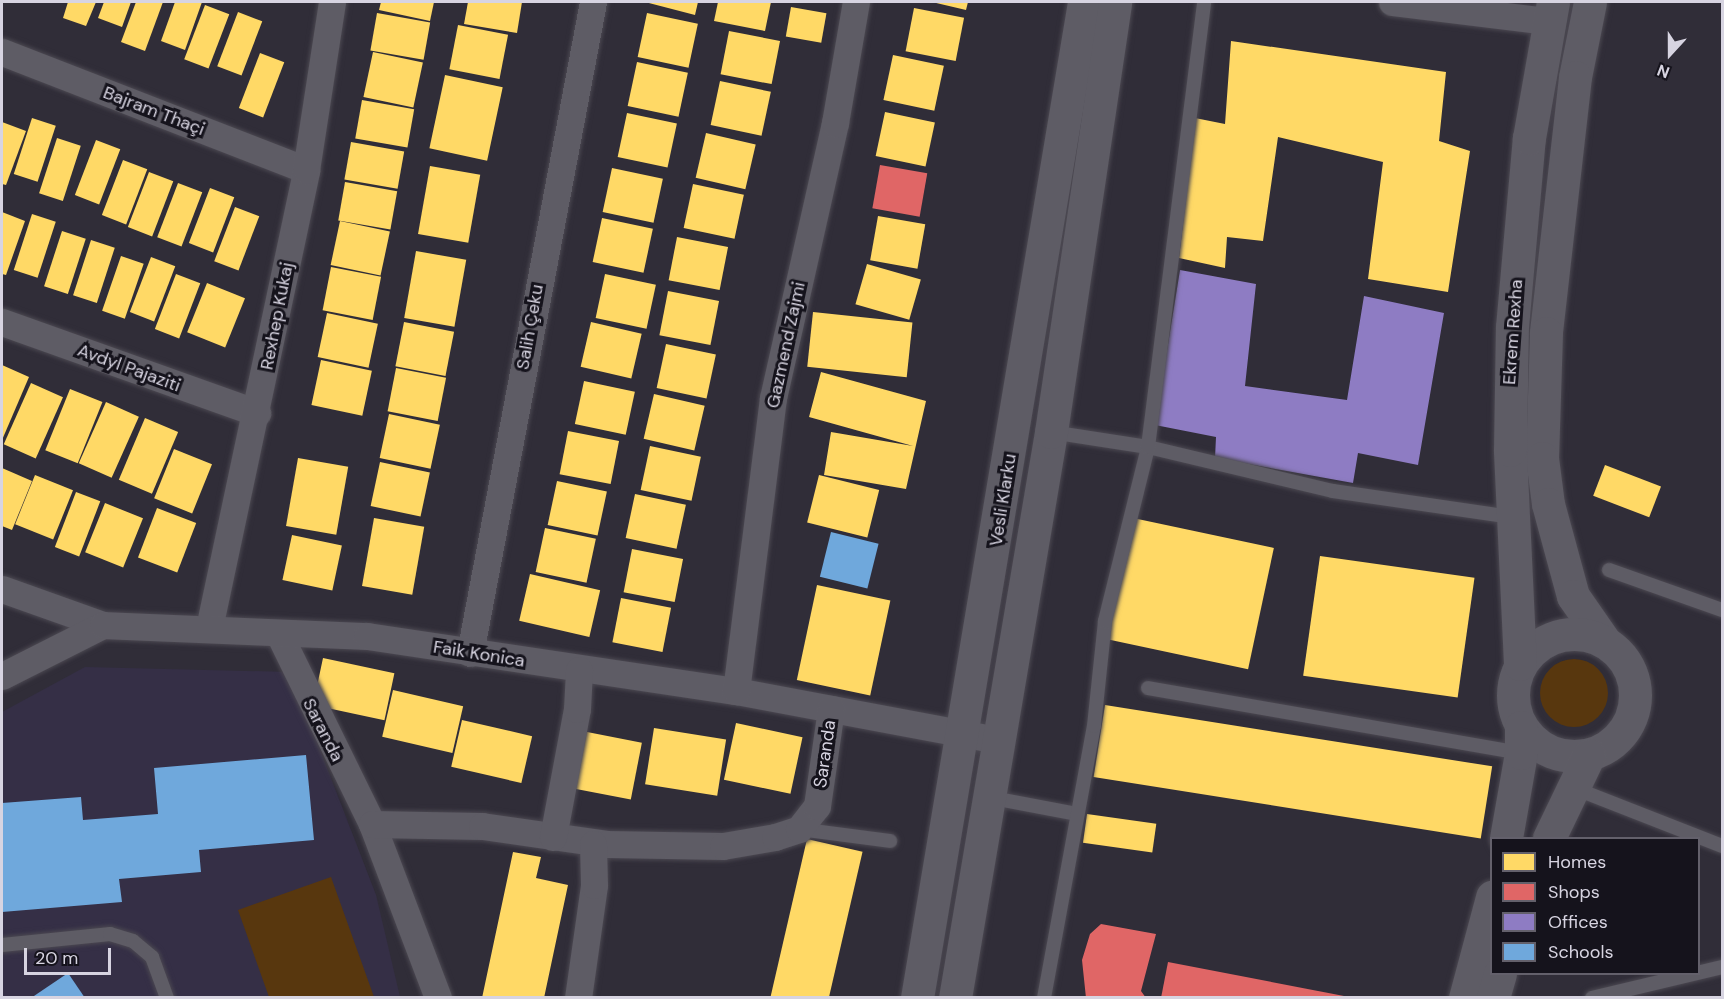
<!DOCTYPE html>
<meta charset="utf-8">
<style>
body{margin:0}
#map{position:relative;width:1724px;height:999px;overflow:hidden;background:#302d38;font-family:"DM Sans",sans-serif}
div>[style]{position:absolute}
.built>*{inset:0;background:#352f46}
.green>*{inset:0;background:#58370e}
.round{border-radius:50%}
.homes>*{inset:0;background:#ffd966;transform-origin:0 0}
.shops>*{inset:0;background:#e06666;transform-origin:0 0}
.offices>*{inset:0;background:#8e7cc3}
.schools>*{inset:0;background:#6fa8dc;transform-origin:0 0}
.roads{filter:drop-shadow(0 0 2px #4b4851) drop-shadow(0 0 2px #4b4851)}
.lane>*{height:14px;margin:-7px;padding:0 7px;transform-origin:7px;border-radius:7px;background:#5e5c65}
.street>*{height:27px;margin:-13.5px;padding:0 13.5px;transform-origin:13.5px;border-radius:13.5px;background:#5e5c65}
.secondary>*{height:33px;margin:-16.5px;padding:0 16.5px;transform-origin:16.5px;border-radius:16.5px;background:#5e5c65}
.secondary>.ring{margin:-16.5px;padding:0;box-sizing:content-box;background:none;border:33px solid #5e5c65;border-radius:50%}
span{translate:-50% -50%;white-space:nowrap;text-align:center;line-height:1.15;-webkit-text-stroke:6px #15131c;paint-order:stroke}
.street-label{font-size:18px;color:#d7d4e1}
.frame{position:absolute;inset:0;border:3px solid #d7d4e1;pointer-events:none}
.legend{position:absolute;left:1490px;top:837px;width:210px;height:138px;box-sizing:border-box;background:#15131c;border:2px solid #63606b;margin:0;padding:8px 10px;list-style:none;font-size:18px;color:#d7d4e1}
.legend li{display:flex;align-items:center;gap:12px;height:30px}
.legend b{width:30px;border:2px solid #63606b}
.north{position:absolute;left:1640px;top:24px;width:60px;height:60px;-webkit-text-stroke:4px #15131c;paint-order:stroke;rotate:201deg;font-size:16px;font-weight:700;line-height:24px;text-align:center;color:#d7d4e1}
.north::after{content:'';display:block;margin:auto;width:21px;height:27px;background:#d7d4e1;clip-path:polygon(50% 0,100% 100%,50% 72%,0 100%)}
.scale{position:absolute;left:24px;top:948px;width:87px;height:27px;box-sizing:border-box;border:3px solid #d7d4e1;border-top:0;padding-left:8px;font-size:18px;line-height:21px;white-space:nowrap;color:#d7d4e1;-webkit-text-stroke:4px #15131c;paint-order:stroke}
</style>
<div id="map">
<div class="built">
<div style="clip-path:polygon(85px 667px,290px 672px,376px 895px,400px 997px,2px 998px,2px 712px)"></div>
</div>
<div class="green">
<div class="round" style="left:1540px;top:659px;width:68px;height:68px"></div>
<div style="clip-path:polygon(331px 877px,374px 997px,269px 997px,238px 910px)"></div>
</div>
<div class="homes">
<div style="clip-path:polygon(68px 2px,96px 2px,86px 26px,63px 18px)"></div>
<div style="clip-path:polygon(104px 2px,131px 2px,122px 27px,98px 18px)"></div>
<div style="clip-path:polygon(136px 2px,163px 2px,145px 51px,121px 42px)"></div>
<div style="clip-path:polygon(175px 2px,202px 2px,185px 50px,161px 41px)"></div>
<div style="clip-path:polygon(381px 2px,434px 2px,430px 21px,379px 10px)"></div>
<div style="clip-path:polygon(468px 2px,522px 2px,517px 33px,464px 24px)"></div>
<div style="clip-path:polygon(645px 2px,698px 2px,695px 15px)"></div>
<div style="clip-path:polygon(718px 2px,771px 2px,765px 31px,714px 21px)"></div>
<div style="clip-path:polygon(932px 2px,968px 2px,966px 10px)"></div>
<div style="left:205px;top:5px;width:26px;height:58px;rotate:21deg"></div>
<div style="left:791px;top:7px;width:36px;height:30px;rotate:10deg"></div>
<div style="left:914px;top:8px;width:51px;height:44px;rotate:11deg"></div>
<div style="left:238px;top:12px;width:26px;height:58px;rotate:21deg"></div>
<div style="left:377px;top:13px;width:54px;height:38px;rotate:10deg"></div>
<div style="left:647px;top:13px;width:52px;height:45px;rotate:12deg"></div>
<div style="left:458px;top:25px;width:51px;height:45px;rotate:11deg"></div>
<div style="left:729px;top:31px;width:52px;height:44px;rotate:11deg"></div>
<div style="clip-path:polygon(1231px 41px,1446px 72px,1439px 141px,1470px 151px,1448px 292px,1368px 279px,1383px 162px,1278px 137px,1263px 241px,1227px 237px,1225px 268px,1179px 258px,1195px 118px,1225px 124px)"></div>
<div style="left:373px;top:52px;width:51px;height:46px;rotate:12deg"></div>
<div style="left:260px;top:53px;width:26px;height:59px;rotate:21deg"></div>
<div style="left:893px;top:55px;width:52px;height:46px;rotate:12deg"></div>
<div style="left:637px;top:62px;width:52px;height:45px;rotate:12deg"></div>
<div style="left:445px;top:75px;width:59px;height:75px;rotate:12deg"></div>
<div style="left:720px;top:81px;width:52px;height:45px;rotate:12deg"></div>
<div style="left:362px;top:100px;width:53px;height:39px;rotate:10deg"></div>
<div style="left:885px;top:112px;width:51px;height:45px;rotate:12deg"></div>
<div style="left:627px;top:113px;width:51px;height:45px;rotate:12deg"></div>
<div style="left:32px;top:118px;width:25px;height:59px;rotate:18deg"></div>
<div style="clip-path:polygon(2px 122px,26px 131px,6px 185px,2px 184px)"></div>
<div style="left:706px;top:133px;width:51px;height:46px;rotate:13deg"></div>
<div style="left:57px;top:138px;width:25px;height:58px;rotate:18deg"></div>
<div style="left:96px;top:140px;width:26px;height:59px;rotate:21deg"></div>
<div style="left:351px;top:142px;width:54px;height:38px;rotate:10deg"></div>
<div style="left:123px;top:160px;width:26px;height:59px;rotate:21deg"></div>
<div style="left:430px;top:166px;width:51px;height:69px;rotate:10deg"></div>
<div style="left:612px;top:168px;width:52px;height:45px;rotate:12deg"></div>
<div style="left:149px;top:172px;width:26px;height:59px;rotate:21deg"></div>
<div style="left:345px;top:182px;width:53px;height:39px;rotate:10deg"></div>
<div style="left:178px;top:183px;width:26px;height:58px;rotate:21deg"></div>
<div style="left:693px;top:184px;width:52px;height:45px;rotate:12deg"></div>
<div style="left:210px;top:188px;width:26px;height:59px;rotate:21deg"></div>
<div style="left:235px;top:207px;width:26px;height:58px;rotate:21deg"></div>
<div style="clip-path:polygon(2px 212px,25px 221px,6px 275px,2px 274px)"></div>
<div style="left:32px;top:214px;width:25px;height:59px;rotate:18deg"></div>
<div style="left:878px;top:216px;width:48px;height:45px;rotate:10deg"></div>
<div style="left:602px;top:218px;width:52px;height:45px;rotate:12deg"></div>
<div style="left:340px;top:221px;width:51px;height:45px;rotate:12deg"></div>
<div style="left:62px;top:231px;width:25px;height:58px;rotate:18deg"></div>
<div style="left:677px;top:237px;width:52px;height:44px;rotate:11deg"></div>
<div style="left:91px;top:240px;width:25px;height:58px;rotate:18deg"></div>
<div style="left:416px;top:251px;width:51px;height:68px;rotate:10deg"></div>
<div style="left:121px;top:256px;width:24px;height:58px;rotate:19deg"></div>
<div style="left:151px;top:257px;width:26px;height:59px;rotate:21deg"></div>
<div style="left:867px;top:264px;width:56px;height:42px;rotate:16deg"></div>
<div style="left:331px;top:267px;width:51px;height:44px;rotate:11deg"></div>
<div style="left:176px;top:274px;width:26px;height:59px;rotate:21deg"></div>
<div style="left:605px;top:274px;width:52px;height:45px;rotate:12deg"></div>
<div style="left:207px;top:283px;width:41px;height:53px;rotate:22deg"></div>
<div style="left:668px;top:291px;width:52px;height:45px;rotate:11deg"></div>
<div style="left:813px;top:312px;width:100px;height:55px;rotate:6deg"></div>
<div style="left:327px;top:313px;width:52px;height:45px;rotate:12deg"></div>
<div style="left:404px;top:322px;width:51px;height:45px;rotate:11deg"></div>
<div style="left:591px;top:322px;width:52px;height:46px;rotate:13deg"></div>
<div style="left:666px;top:344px;width:51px;height:45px;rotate:12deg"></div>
<div style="left:321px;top:360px;width:52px;height:46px;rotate:12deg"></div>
<div style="clip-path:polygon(2px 365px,29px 377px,2px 440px)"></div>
<div style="left:396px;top:368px;width:51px;height:44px;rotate:11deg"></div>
<div style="clip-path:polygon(821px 372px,926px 401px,906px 489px,824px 475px,831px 432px,913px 446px,809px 417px)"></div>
<div style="left:584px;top:381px;width:52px;height:44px;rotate:12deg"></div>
<div style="left:31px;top:383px;width:35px;height:67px;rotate:24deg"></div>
<div style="left:70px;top:389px;width:35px;height:66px;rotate:22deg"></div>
<div style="left:654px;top:394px;width:52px;height:46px;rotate:13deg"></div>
<div style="left:106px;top:402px;width:36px;height:67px;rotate:24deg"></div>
<div style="left:389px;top:414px;width:52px;height:45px;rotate:12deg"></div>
<div style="left:145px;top:418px;width:36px;height:67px;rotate:23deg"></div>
<div style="left:568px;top:431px;width:52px;height:44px;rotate:11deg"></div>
<div style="left:650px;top:446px;width:52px;height:45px;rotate:12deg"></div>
<div style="left:174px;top:449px;width:41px;height:53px;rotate:22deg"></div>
<div style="left:298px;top:458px;width:51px;height:69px;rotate:10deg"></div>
<div style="left:380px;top:462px;width:51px;height:45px;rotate:12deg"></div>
<div style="left:1605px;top:465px;width:60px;height:33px;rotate:21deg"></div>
<div style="clip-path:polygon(2px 468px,32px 481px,12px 530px,2px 526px)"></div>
<div style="left:35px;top:475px;width:41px;height:53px;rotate:22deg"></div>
<div style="left:819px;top:475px;width:62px;height:49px;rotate:14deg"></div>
<div style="left:557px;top:481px;width:51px;height:45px;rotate:12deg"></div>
<div style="left:76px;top:492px;width:26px;height:59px;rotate:21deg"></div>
<div style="left:635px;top:494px;width:52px;height:45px;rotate:12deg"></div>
<div style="left:105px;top:503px;width:41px;height:53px;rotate:22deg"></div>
<div style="left:157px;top:508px;width:42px;height:53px;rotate:21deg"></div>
<div style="left:374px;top:518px;width:51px;height:69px;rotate:10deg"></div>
<div style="left:1133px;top:518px;width:144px;height:124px;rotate:12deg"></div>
<div style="left:545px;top:528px;width:52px;height:45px;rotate:12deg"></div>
<div style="left:292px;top:535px;width:51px;height:46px;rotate:12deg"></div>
<div style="left:632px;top:549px;width:52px;height:44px;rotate:11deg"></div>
<div style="left:1320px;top:556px;width:156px;height:121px;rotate:8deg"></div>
<div style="left:530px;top:574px;width:72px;height:48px;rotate:13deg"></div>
<div style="left:817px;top:585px;width:75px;height:97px;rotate:12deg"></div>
<div style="left:621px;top:598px;width:51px;height:45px;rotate:11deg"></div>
<div style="left:323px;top:658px;width:73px;height:48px;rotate:12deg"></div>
<div style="left:393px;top:690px;width:72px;height:48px;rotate:13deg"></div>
<div style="left:1105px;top:705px;width:392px;height:73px;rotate:9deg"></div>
<div style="left:462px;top:720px;width:72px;height:48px;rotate:13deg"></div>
<div style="left:736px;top:723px;width:68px;height:58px;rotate:12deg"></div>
<div style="left:654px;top:728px;width:73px;height:57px;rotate:9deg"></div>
<div style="left:582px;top:731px;width:61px;height:58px;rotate:11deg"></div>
<div style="left:1087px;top:814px;width:70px;height:29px;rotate:8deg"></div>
<div style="left:807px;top:839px;width:57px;height:163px;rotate:13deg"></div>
<div style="clip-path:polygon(513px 852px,541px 857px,536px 878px,568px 885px,544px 998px,482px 998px)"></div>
</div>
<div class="shops">
<div style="left:880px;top:165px;width:48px;height:44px;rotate:10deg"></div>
<div style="clip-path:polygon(1101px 924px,1156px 934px,1141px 991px,1146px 998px,1086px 998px,1082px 960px,1090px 934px)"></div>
<div style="clip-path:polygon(1168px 962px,1344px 996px,1343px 998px,1161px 998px)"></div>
</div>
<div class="offices">
<div style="clip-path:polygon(1180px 270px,1256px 284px,1245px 386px,1347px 400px,1364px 296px,1444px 313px,1418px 465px,1358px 453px,1353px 483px,1215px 458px,1216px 437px,1155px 425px)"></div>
</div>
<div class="schools">
<div style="left:831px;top:532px;width:49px;height:46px;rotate:14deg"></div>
<div style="clip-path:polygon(306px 755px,314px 840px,199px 850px,201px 872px,119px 879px,122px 902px,2px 912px,2px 803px,81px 797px,83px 820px,158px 814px,154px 768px)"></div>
<div style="clip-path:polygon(68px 973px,85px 998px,31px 998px)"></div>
</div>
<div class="roads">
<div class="lane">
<div style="left:1051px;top:432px;width:98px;rotate:8.8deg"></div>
<div style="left:1148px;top:447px;width:190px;rotate:13.4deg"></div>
<div style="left:1333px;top:491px;width:181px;rotate:8.3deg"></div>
<div style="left:1609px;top:570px;width:120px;rotate:19.5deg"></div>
<div style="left:1148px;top:688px;width:379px;rotate:9.9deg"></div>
<div style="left:1574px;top:788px;width:159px;rotate:21.4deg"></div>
<div style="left:987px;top:797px;width:92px;rotate:10.7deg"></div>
<div style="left:799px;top:829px;width:92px;rotate:7.5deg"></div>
<div style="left:2px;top:945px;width:109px;rotate:-5.8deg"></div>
<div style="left:110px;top:934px;width:24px;rotate:17deg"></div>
<div style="left:133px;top:941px;width:25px;rotate:40deg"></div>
<div style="left:152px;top:957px;width:44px;rotate:69.9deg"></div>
<div style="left:1044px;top:998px;width:277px;rotate:-79.6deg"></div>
<div style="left:1094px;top:726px;width:106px;rotate:-84deg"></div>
<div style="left:1105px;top:621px;width:179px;rotate:-76.1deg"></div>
<div style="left:1148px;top:447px;width:449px;rotate:-82.8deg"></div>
<div style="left:1592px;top:998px;width:134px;rotate:-13.4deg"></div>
</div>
<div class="street">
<div style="left:1392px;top:2px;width:156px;rotate:7deg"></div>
<div style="left:2px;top:52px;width:326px;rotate:21.2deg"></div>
<div style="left:2px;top:322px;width:271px;rotate:19.6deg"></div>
<div style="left:2px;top:589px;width:107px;rotate:19.6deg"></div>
<div style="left:209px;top:628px;width:468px;rotate:-78deg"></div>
<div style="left:306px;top:170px;width:170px;rotate:-81.2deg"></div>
<div style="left:279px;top:634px;width:212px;rotate:63.9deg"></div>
<div style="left:372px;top:824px;width:186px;rotate:69.2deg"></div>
<div style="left:470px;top:653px;width:663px;rotate:-79.3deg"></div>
<div style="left:2px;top:676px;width:113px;rotate:-26.8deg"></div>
<div style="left:103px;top:625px;width:264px;rotate:2.4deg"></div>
<div style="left:367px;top:636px;width:373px;rotate:8.5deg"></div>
<div style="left:736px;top:691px;width:266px;rotate:10.6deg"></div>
<div style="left:736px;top:691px;width:295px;rotate:-82.8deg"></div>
<div style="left:773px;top:398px;width:282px;rotate:-77.3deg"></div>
<div style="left:835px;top:123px;width:123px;rotate:-80.2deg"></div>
<div style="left:372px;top:824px;width:110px;rotate:1deg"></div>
<div style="left:482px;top:826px;width:126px;rotate:8.2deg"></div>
<div style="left:607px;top:844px;width:116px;rotate:1deg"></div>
<div style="left:723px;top:846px;width:53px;rotate:-9.8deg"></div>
<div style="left:775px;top:837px;width:25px;rotate:-18deg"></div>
<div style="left:799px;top:829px;width:29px;rotate:-52deg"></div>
<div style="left:817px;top:806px;width:98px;rotate:-81.8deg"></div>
<div style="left:553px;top:837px;width:130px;rotate:-79.4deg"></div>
<div style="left:577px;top:709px;width:39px;rotate:-87deg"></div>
<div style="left:578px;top:998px;width:114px;rotate:-81.9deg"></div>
<div style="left:594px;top:885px;width:41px;rotate:-91.4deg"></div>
</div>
<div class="secondary">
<div style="left:1590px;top:2px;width:76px;rotate:101.3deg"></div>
<div style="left:1575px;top:77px;width:258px;rotate:96.5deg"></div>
<div style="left:1546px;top:333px;width:125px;rotate:91.8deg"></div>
<div style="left:1542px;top:458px;width:46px;rotate:82.6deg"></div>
<div style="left:1548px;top:504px;width:95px;rotate:74.8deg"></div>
<div style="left:1573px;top:596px;width:56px;rotate:55.2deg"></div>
<div class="ring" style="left:1513px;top:634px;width:89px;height:89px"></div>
<div style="left:1520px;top:664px;width:214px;rotate:-92.7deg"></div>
<div style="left:1510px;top:450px;width:123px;rotate:-89.1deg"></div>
<div style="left:1512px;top:327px;width:190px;rotate:-84.9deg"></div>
<div style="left:1529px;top:138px;width:138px;rotate:-80deg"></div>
<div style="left:1506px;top:838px;width:86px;rotate:-80deg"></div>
<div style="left:1521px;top:753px;width:26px;rotate:-90deg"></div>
<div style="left:1549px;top:838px;width:92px;rotate:-64.3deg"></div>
<div style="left:917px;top:998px;width:1010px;rotate:-80.48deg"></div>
<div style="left:955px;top:998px;width:574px;rotate:-80.37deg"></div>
<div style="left:1051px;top:432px;width:435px;rotate:-81.5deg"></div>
<div style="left:1465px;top:998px;width:105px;rotate:-75deg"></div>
<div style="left:1493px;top:998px;width:25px;rotate:-74deg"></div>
</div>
</div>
<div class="street-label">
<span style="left:154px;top:111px;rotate:21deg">Bajram Thaçi</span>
<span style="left:277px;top:316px;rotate:-79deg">Rexhep Kukaj</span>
<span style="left:530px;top:327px;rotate:-80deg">Salih Çeku</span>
<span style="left:1513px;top:332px;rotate:-86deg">Ekrem Rexha</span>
<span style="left:786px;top:345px;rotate:-78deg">Gazmend Zajmi</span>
<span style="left:129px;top:368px;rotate:20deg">Avdyl Pajaziti</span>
<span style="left:1003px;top:500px;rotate:-81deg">Vesli Klarku</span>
<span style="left:479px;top:654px;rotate:9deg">Faik Konica</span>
<span style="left:323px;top:730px;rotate:63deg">Saranda</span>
<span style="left:825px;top:754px;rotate:-82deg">Saranda</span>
</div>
<div class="frame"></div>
<ul class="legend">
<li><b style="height:16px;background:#ffd966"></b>Homes</li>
<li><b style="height:16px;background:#e06666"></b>Shops</li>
<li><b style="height:16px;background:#8e7cc3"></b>Offices</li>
<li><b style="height:16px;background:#6fa8dc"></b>Schools</li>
</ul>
<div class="north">N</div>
<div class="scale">20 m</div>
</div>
